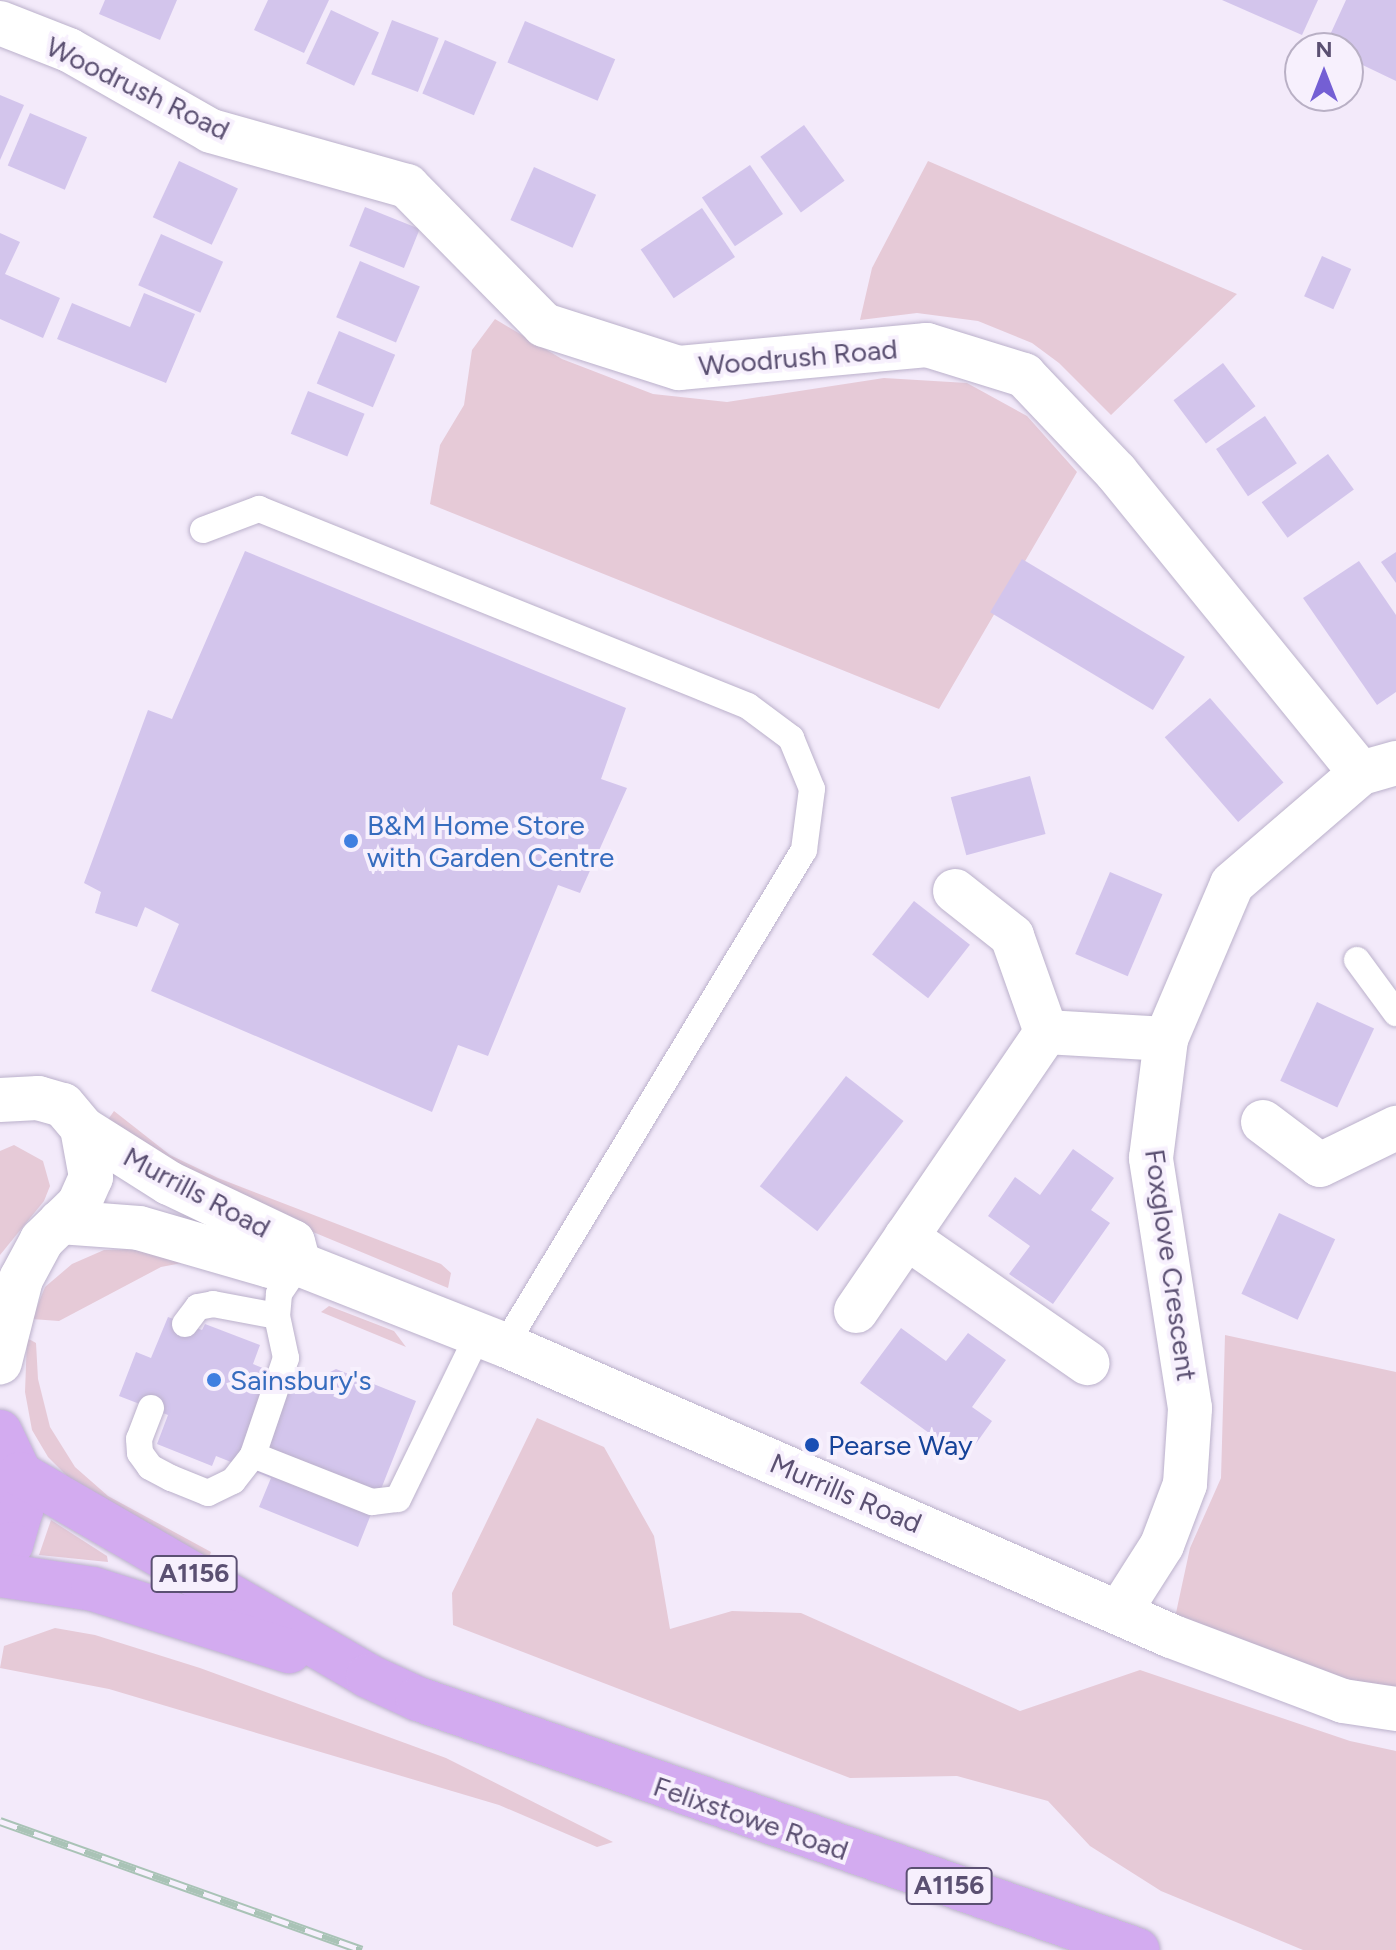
<!DOCTYPE html>
<style>
body{margin:0}
#map{position:relative;width:1396px;height:1950px;overflow:hidden;background:#f3eafa;font-family:Figtree,sans-serif}
div>[style]{position:absolute}
.green>*{inset:0;background:#e6cad7}
.building>*{inset:0;background:#d3c5ec;transform-origin:0 0}
.roads{filter:drop-shadow(0 0 2px #bbb1cb) drop-shadow(0 0 2px #bbb1cb)}
.lane>*{height:26px;margin:-13px;padding:0 13px;transform-origin:13px;border-radius:13px;background:#fff}
.street>*{height:44px;margin:-22px;padding:0 22px;transform-origin:22px;border-radius:22px;background:#fff}
.primary>*{height:44px;margin:-22px;padding:0 22px;transform-origin:22px;border-radius:22px;background:#d3abf0}
.rail>*{height:9px;margin-top:-4.5px;transform-origin:0;background:repeating-linear-gradient(90deg,#f7f0fd 0 18px,#a9c3b6 0 36px);box-sizing:border-box;border-block:2px solid #a9c3b6}
.dots>*{width:22px;height:22px;translate:-50% -50%;box-sizing:border-box;border:4px solid #f7f0fd;border-radius:50%}
span{translate:-50% -50%;white-space:nowrap;text-align:center;line-height:1.15;-webkit-text-stroke:8px #f7f0fd;paint-order:stroke}
.shield-label span{padding:2px 6px;background:#f7f0fd;border:2px solid;border-radius:6px;-webkit-text-stroke-width:0}
.shield-label{font-size:26px;color:#5b5072;font-weight:700}
.street-label{font-size:28px;color:#5b5072}
.shop-label{font-size:28px;color:#366cbe}
.left{translate:0 -50%;text-align:left}
.transit-label{font-size:28px;color:#164399}
.north{position:absolute;left:1284px;top:32px;width:80px;height:80px;box-sizing:border-box;background:#f7f0fd;border:2px solid #b9b0c5;border-radius:50%;rotate:0deg;font-size:22px;font-weight:700;line-height:32px;text-align:center;color:#5b5072}
.north::after{content:'';display:block;margin:auto;width:28px;height:36px;background:#745fd4;clip-path:polygon(50% 0,100% 100%,50% 72%,0 100%)}
</style>
<div id="map">
<div class="green">
<div style="clip-path:polygon(928px 161px,1237px 294px,1111px 415px,1059px 363px,1032px 343px,978px 321px,917px 313px,860px 320px,872px 268px)"></div>
<div style="clip-path:polygon(495px 319px,562px 359px,653px 394px,727px 402px,884px 378px,967px 383px,1027px 416px,1077px 472px,939px 709px,430px 504px,440px 445px,464px 405px,472px 350px)"></div>
<div style="clip-path:polygon(114px 1111px,170px 1155px,218px 1178px,441px 1264px,451px 1273px,448px 1288px,202px 1186px,107px 1121px)"></div>
<div style="clip-path:polygon(14px 1145px,43px 1161px,50px 1186px,44px 1201px,0 1255px,0 1151px)"></div>
<div style="clip-path:polygon(139px 1249px,182px 1263px,161px 1267px,59px 1321px,32px 1319px,45px 1287px,72px 1264px,104px 1250px)"></div>
<div style="clip-path:polygon(329px 1306px,394px 1331px,406px 1347px,321px 1312px)"></div>
<div style="clip-path:polygon(1225px 1335px,1396px 1372px,1396px 1709px,1171px 1636px,1190px 1548px,1221px 1478px)"></div>
<div style="clip-path:polygon(27px 1338px,36px 1343px,38px 1379px,50px 1427px,75px 1467px,108px 1496px,211px 1552px,208px 1561px,83px 1492px,48px 1457px,32px 1430px,25px 1392px)"></div>
<div style="clip-path:polygon(537px 1418px,604px 1447px,654px 1536px,670px 1629px,732px 1611px,801px 1613px,1020px 1711px,1140px 1670px,1350px 1741px,1396px 1751px,1396px 1950px,1303px 1950px,1161px 1891px,1090px 1846px,1048px 1801px,957px 1776px,850px 1778px,453px 1625px,452px 1593px)"></div>
<div style="clip-path:polygon(51px 1520px,107px 1556px,108px 1562px,39px 1555px)"></div>
<div style="clip-path:polygon(55px 1628px,95px 1635px,200px 1668px,446px 1758px,613px 1842px,597px 1847px,499px 1805px,109px 1689px,0 1668px,4px 1646px)"></div>
</div>
<div class="building">
<div style="clip-path:polygon(105px 0,177px 0,160px 40px,99px 14px)"></div>
<div style="clip-path:polygon(268px 0,329px 0,304px 53px,254px 30px)"></div>
<div style="clip-path:polygon(1222px 0,1318px 0,1302px 35px)"></div>
<div style="clip-path:polygon(1346px 0,1396px 0,1396px 81px,1348px 58px,1348px 48px,1324px 48px)"></div>
<div style="left:331px;top:10px;width:53px;height:59px;rotate:25deg"></div>
<div style="left:392px;top:20px;width:50px;height:58px;rotate:21deg"></div>
<div style="left:525px;top:21px;width:98px;height:45px;rotate:23deg"></div>
<div style="left:445px;top:40px;width:56px;height:58px;rotate:23deg"></div>
<div style="clip-path:polygon(0 95px,24px 105px,0 160px)"></div>
<div style="left:30px;top:113px;width:62px;height:57px;rotate:23deg"></div>
<div style="left:804px;top:125px;width:69px;height:54px;rotate:54deg"></div>
<div style="left:179px;top:161px;width:65px;height:62px;rotate:25deg"></div>
<div style="left:750px;top:165px;width:59px;height:58px;rotate:56deg"></div>
<div style="left:534px;top:167px;width:68px;height:58px;rotate:24deg"></div>
<div style="left:365px;top:207px;width:59px;height:42px;rotate:22deg"></div>
<div style="left:702px;top:208px;width:59px;height:74px;rotate:56deg"></div>
<div style="clip-path:polygon(0 233px,20px 242px,5px 274px,60px 298px,43px 338px,0 319px)"></div>
<div style="left:161px;top:234px;width:68px;height:56px;rotate:24deg"></div>
<div style="left:1322px;top:256px;width:32px;height:44px;rotate:24deg"></div>
<div style="left:360px;top:261px;width:65px;height:61px;rotate:23deg"></div>
<div style="clip-path:polygon(144px 293px,195px 314px,166px 383px,57px 339px,72px 303px,130px 327px)"></div>
<div style="left:339px;top:331px;width:61px;height:57px;rotate:23deg"></div>
<div style="left:1223px;top:363px;width:54px;height:62px;rotate:53deg"></div>
<div style="left:308px;top:391px;width:61px;height:46px;rotate:22deg"></div>
<div style="left:1265px;top:416px;width:57px;height:59px;rotate:56deg"></div>
<div style="left:1328px;top:454px;width:44px;height:82px;rotate:54deg"></div>
<div style="clip-path:polygon(245px 551px,626px 708px,601px 779px,627px 788px,580px 893px,558px 885px,488px 1056px,458px 1045px,432px 1112px,151px 991px,179px 924px,145px 907px,137px 927px,95px 913px,101px 892px,84px 883px,148px 710px,172px 719px)"></div>
<div style="clip-path:polygon(1396px 552px,1396px 583px,1381px 562px)"></div>
<div style="left:1022px;top:559px;width:190px;height:62px;rotate:31deg"></div>
<div style="clip-path:polygon(1359px 561px,1396px 615px,1396px 692px,1377px 705px,1303px 598px)"></div>
<div style="left:1210px;top:698px;width:112px;height:60px;rotate:49deg"></div>
<div style="left:1030px;top:776px;width:60px;height:82px;rotate:75deg"></div>
<div style="left:1110px;top:872px;width:57px;height:89px;rotate:23deg"></div>
<div style="left:914px;top:901px;width:71px;height:68px;rotate:38deg"></div>
<div style="left:1317px;top:1002px;width:63px;height:87px;rotate:25deg"></div>
<div style="left:846px;top:1076px;width:73px;height:140px;rotate:38deg"></div>
<div style="clip-path:polygon(1073px 1149px,1114px 1178px,1091px 1210px,1110px 1223px,1053px 1304px,1009px 1274px,1030px 1246px,988px 1216px,1015px 1177px,1040px 1195px)"></div>
<div style="left:1279px;top:1213px;width:62px;height:89px;rotate:25deg"></div>
<div style="clip-path:polygon(168px 1317px,202px 1330px,205px 1324px,260px 1345px,253px 1364px,305px 1385px,336px 1369px,416px 1401px,358px 1547px,259px 1507px,271px 1478px,216px 1456px,212px 1466px,157px 1444px,168px 1415px,119px 1396px,136px 1352px,151px 1358px)"></div>
<div style="clip-path:polygon(901px 1328px,946px 1361px,968px 1333px,1006px 1360px,972px 1407px,992px 1421px,965px 1459px,860px 1383px)"></div>
</div>
<div class="roads">
<div class="lane">
<div style="left:203px;top:530px;width:60px;rotate:-20.6deg"></div>
<div style="left:259px;top:509px;width:527px;rotate:21.94deg"></div>
<div style="left:748px;top:706px;width:54px;rotate:36.7deg"></div>
<div style="left:791px;top:738px;width:55px;rotate:67.6deg"></div>
<div style="left:812px;top:789px;width:62px;rotate:97.5deg"></div>
<div style="left:804px;top:850px;width:578px;rotate:121.13deg"></div>
<div style="left:1357px;top:960px;width:66px;rotate:53.7deg"></div>
<div style="left:299px;top:1264px;width:36px;rotate:124deg"></div>
<div style="left:279px;top:1294px;width:22px;rotate:95deg"></div>
<div style="left:277px;top:1316px;width:43px;rotate:77.9deg"></div>
<div style="left:286px;top:1358px;width:102px;rotate:108.8deg"></div>
<div style="left:253px;top:1455px;width:128px;rotate:21.6deg"></div>
<div style="left:372px;top:1502px;width:26px;rotate:-7deg"></div>
<div style="left:398px;top:1499px;width:182px;rotate:-64deg"></div>
<div style="left:185px;top:1324px;width:21px;rotate:-53deg"></div>
<div style="left:198px;top:1307px;width:15px;rotate:-11deg"></div>
<div style="left:213px;top:1304px;width:65px;rotate:10.6deg"></div>
<div style="left:151px;top:1408px;width:33px;rotate:111deg"></div>
<div style="left:139px;top:1439px;width:14px;rotate:86deg"></div>
<div style="left:140px;top:1453px;width:17px;rotate:54deg"></div>
<div style="left:150px;top:1467px;width:24px;rotate:28deg"></div>
<div style="left:171px;top:1478px;width:40px;rotate:22deg"></div>
<div style="left:208px;top:1493px;width:28px;rotate:-26deg"></div>
<div style="left:233px;top:1481px;width:33px;rotate:-52deg"></div>
</div>
<div class="street">
<div style="left:0;top:23px;width:74px;rotate:21.4deg"></div>
<div style="left:69px;top:50px;width:163px;rotate:29.7deg"></div>
<div style="left:211px;top:131px;width:204px;rotate:15.7deg"></div>
<div style="left:407px;top:186px;width:195px;rotate:45.4deg"></div>
<div style="left:544px;top:325px;width:142px;rotate:17.7deg"></div>
<div style="left:679px;top:368px;width:249px;rotate:-5.3deg"></div>
<div style="left:927px;top:345px;width:102px;rotate:17.2deg"></div>
<div style="left:1024px;top:375px;width:134px;rotate:46.5deg"></div>
<div style="left:1116px;top:472px;width:388px;rotate:50.9deg"></div>
<div style="left:955px;top:891px;width:73px;rotate:38.3deg"></div>
<div style="left:1012px;top:936px;width:102px;rotate:70.5deg"></div>
<div style="left:0;top:1100px;width:38px;rotate:-3deg"></div>
<div style="left:38px;top:1098px;width:26px;rotate:16deg"></div>
<div style="left:63px;top:1105px;width:30px;rotate:50deg"></div>
<div style="left:82px;top:1128px;width:50px;rotate:79.6deg"></div>
<div style="left:91px;top:1177px;width:30px;rotate:114deg"></div>
<div style="left:79px;top:1204px;width:52px;rotate:135.8deg"></div>
<div style="left:42px;top:1240px;width:44px;rotate:118.3deg"></div>
<div style="left:21px;top:1279px;width:86px;rotate:104.2deg"></div>
<div style="left:1263px;top:1122px;width:71px;rotate:37deg"></div>
<div style="left:1320px;top:1165px;width:85px;rotate:-26deg"></div>
<div style="left:82px;top:1128px;width:103px;rotate:32.3deg"></div>
<div style="left:169px;top:1183px;width:137px;rotate:25.4deg"></div>
<div style="left:293px;top:1242px;width:23px;rotate:75deg"></div>
<div style="left:60px;top:1222px;width:79px;rotate:4.3deg"></div>
<div style="left:139px;top:1228px;width:136px;rotate:16.2deg"></div>
<div style="left:270px;top:1266px;width:29px;rotate:-4deg"></div>
<div style="left:299px;top:1264px;width:221px;rotate:21.5deg"></div>
<div style="left:505px;top:1345px;width:727px;rotate:23.6deg"></div>
<div style="left:1171px;top:1636px;width:184px;rotate:20.7deg"></div>
<div style="left:1343px;top:1701px;width:54px;rotate:8.6deg"></div>
<div style="left:906px;top:1237px;width:221px;rotate:34.8deg"></div>
<div style="left:856px;top:1311px;width:338px;rotate:-55.7deg"></div>
<div style="left:1046px;top:1032px;width:120px;rotate:3.3deg"></div>
<div style="left:1120px;top:1611px;width:78px;rotate:-57.5deg"></div>
<div style="left:1162px;top:1545px;width:65px;rotate:-69.3deg"></div>
<div style="left:1185px;top:1484px;width:76px;rotate:-86.2deg"></div>
<div style="left:1190px;top:1408px;width:253px;rotate:-98.9deg"></div>
<div style="left:1151px;top:1158px;width:120px;rotate:-82.8deg"></div>
<div style="left:1166px;top:1039px;width:168px;rotate:-66.9deg"></div>
<div style="left:1232px;top:884px;width:170px;rotate:-40.7deg"></div>
<div style="left:1361px;top:773px;width:36px;rotate:-16deg"></div>
</div>
<div class="primary">
<div style="left:0;top:1432px;width:47px;rotate:64.5deg"></div>
<div style="left:20px;top:1474px;width:36px;rotate:88deg"></div>
<div style="left:21px;top:1510px;width:35px;rotate:106deg"></div>
<div style="left:11px;top:1544px;width:19px;rotate:126deg"></div>
<div style="left:20px;top:1474px;width:402px;rotate:30.1deg"></div>
<div style="left:368px;top:1676px;width:55px;rotate:24.7deg"></div>
<div style="left:418px;top:1699px;width:762px;rotate:19.24deg"></div>
<div style="left:0;top:1575px;width:94px;rotate:8.6deg"></div>
<div style="left:93px;top:1589px;width:206px;rotate:17.6deg"></div>
</div>
</div>
<div class="rail">
<div style="left:0;top:1821px;width:384px;rotate:19.6deg"></div>
</div>
<div class="dots">
<div style="left:351px;top:841px;background:#3f7fe0"></div>
<div style="left:214px;top:1380px;background:#3f7fe0"></div>
<div style="left:812px;top:1445px;background:#1a4fb4"></div>
</div>
<div class="shield-label">
<span style="left:194px;top:1574px">A1156</span>
<span style="left:949px;top:1886px">A1156</span>
</div>
<div class="street-label">
<span style="left:138px;top:88px;rotate:26deg">Woodrush Road</span>
<span style="left:798px;top:357px;rotate:-5deg">Woodrush Road</span>
<span style="left:197px;top:1192px;rotate:28deg">Murrills Road</span>
<span style="left:1171px;top:1265px;rotate:82deg">Foxglove Crescent</span>
<span style="left:846px;top:1493px;rotate:23deg">Murrills Road</span>
<span style="left:751px;top:1818px;rotate:19deg">Felixstowe Road</span>
</div>
<div class="shop-label">
<span class="left" style="left:367px;top:841px">B&amp;M Home Store<br>with Garden Centre</span>
<span class="left" style="left:230px;top:1380px">Sainsbury's</span>
</div>
<div class="transit-label">
<span class="left" style="left:828px;top:1445px">Pearse Way</span>
</div>
<div class="north">N</div>
</div>
